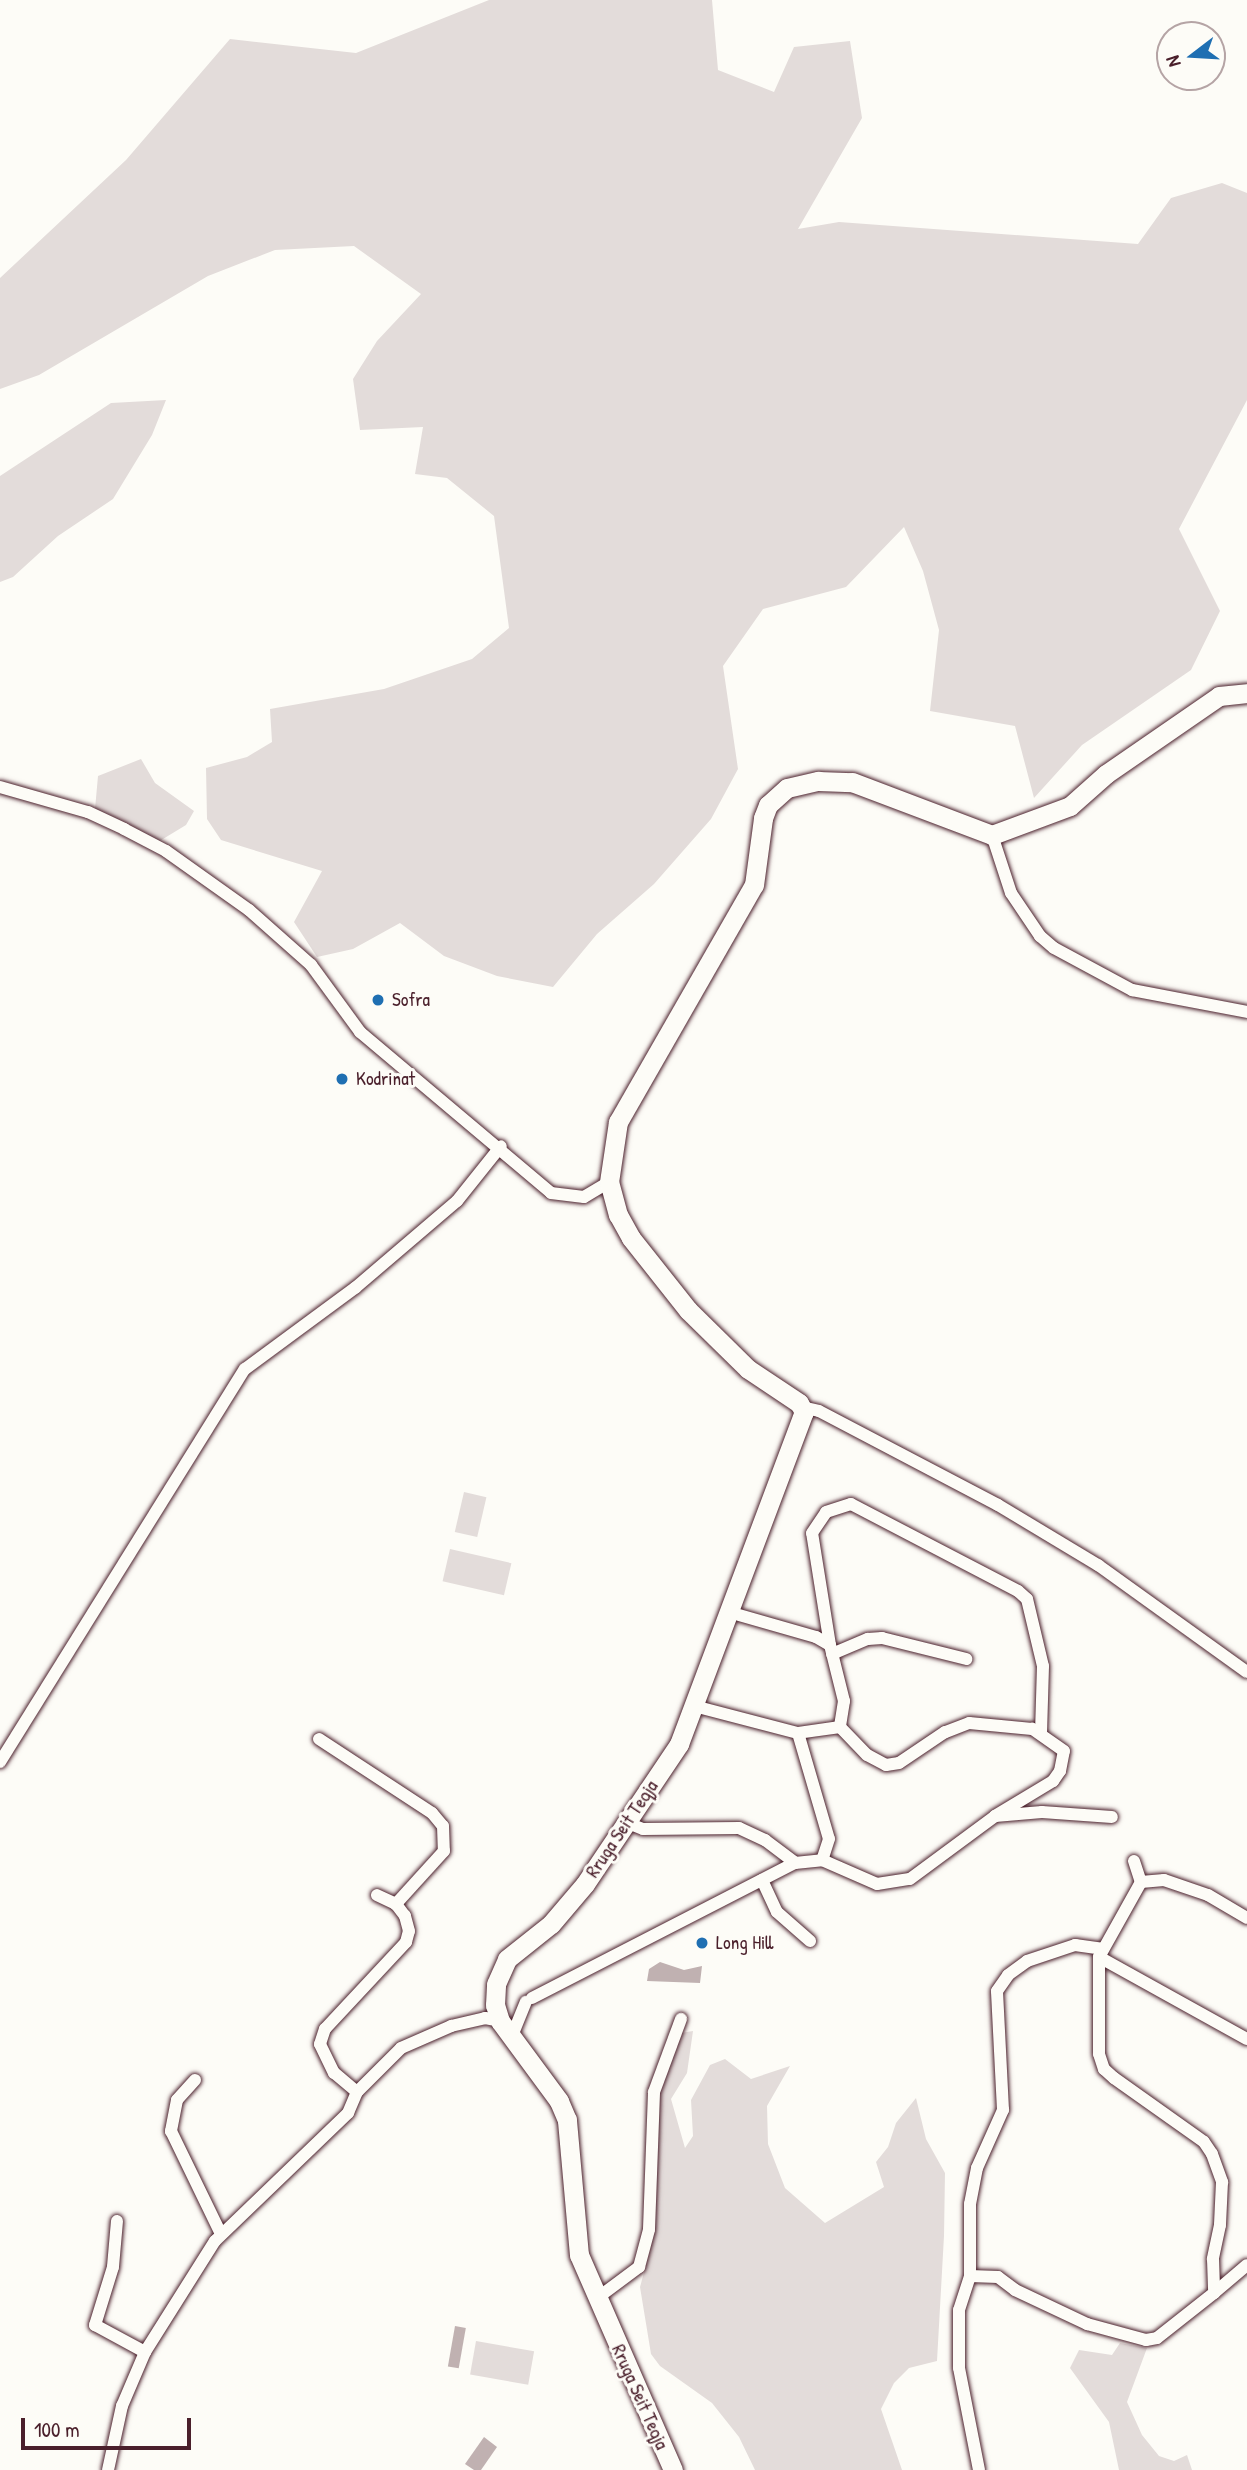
<!DOCTYPE html>
<style>
body{margin:0}
#map{position:relative;width:1247px;height:2470px;overflow:hidden;background:#fdfcf7;font-family:"Patrick Hand",sans-serif}
div>[style]{position:absolute}
.green>*{inset:0;background:#e3dcda;transform-origin:0 0}
.water>*{inset:0;background:#c0b1b1;transform-origin:0 0}
.roads{filter:drop-shadow(0 0 2px #4a1f2b) drop-shadow(0 0 2px #4a1f2b)}
.minor>*{height:12px;margin:-6px;padding:0 6px;transform-origin:6px;border-radius:6px;background:#fdfcf7}
.secondary>*{height:19px;margin:-9.5px;padding:0 9.5px;transform-origin:9.5px;border-radius:9.5px;background:#fdfcf7}
.dots>*{width:19px;height:19px;translate:-50% -50%;box-sizing:border-box;border:4px solid #fdfcf7;border-radius:50%}
span{translate:-50% -50%;white-space:nowrap;text-align:center;line-height:1.15;-webkit-text-stroke:6px #fdfcf7;paint-order:stroke}
.poi-label{font-size:19px;color:#4a1f2b}
.left{translate:0 -50%;text-align:left}
.street-label{font-size:19px;color:#4a1f2b}
.north{position:absolute;left:1156px;top:21px;width:70px;height:70px;box-sizing:border-box;background:#fdfcf7;border:2px solid #b5a4a5;border-radius:50%;rotate:253deg;font-size:19px;font-weight:700;line-height:28px;text-align:center;color:#4a1f2b}
.north::after{content:'';display:block;margin:auto;width:24px;height:32px;background:#1f6fb2;clip-path:polygon(50% 0,100% 100%,50% 72%,0 100%)}
.scale{position:absolute;left:21px;top:2418px;width:170px;height:32px;box-sizing:border-box;border:4px solid #4a1f2b;border-top:0;padding-left:9px;font-size:21px;line-height:24px;white-space:nowrap;color:#4a1f2b;-webkit-text-stroke:5px #fdfcf7;paint-order:stroke}
</style>
<div id="map">
<div class="green">
<div style="clip-path:polygon(489px 0,712px 0,718px 70px,774px 92px,794px 47px,850px 41px,862px 118px,798px 229px,839px 222px,1138px 244px,1171px 198px,1222px 183px,1247px 193px,1247px 400px,1179px 529px,1220px 611px,1191px 670px,1082px 745px,1034px 798px,1015px 726px,930px 711px,939px 630px,923px 571px,904px 527px,846px 587px,763px 609px,723px 666px,738px 769px,711px 819px,654px 884px,597px 934px,553px 987px,497px 976px,444px 956px,400px 923px,353px 949px,317px 957px,294px 922px,322px 871px,221px 840px,207px 819px,206px 768px,247px 757px,272px 742px,270px 709px,384px 689px,472px 659px,509px 628px,494px 516px,447px 478px,415px 474px,423px 427px,360px 430px,353px 379px,377px 341px,421px 294px,354px 246px,275px 250px,208px 276px,39px 375px,0 389px,0 278px,126px 160px,230px 39px,356px 53px)"></div>
<div style="clip-path:polygon(166px 400px,152px 435px,113px 499px,58px 536px,13px 577px,0 582px,0 476px,111px 403px)"></div>
<div style="clip-path:polygon(141px 759px,155px 783px,194px 811px,186px 825px,158px 842px,95px 809px,98px 776px)"></div>
<div style="left:464px;top:1492px;width:23px;height:41px;rotate:13deg"></div>
<div style="left:450px;top:1549px;width:63px;height:33px;rotate:13deg"></div>
<div style="clip-path:polygon(693px 2031px,687px 2073px,671px 2099px,685px 2148px,693px 2136px,691px 2100px,710px 2065px,725px 2059px,751px 2079px,790px 2066px,767px 2106px,768px 2144px,785px 2188px,825px 2223px,884px 2187px,876px 2162px,888px 2147px,896px 2123px,916px 2098px,926px 2139px,945px 2173px,944px 2236px,937px 2361px,909px 2368px,894px 2383px,881px 2409px,902px 2470px,755px 2470px,739px 2437px,712px 2403px,660px 2366px,651px 2354px,640px 2287px,651px 2247px,659px 2093px,681px 2033px)"></div>
<div style="left:476px;top:2341px;width:59px;height:34px;rotate:10deg"></div>
<div style="clip-path:polygon(1120px 2343px,1147px 2348px,1127px 2402px,1142px 2435px,1159px 2456px,1174px 2461px,1187px 2455px,1192px 2470px,1119px 2470px,1109px 2422px,1070px 2368px,1079px 2350px,1112px 2355px)"></div>
</div>
<div class="water">
<div style="clip-path:polygon(660px 1962px,684px 1970px,702px 1966px,700px 1983px,647px 1981px,649px 1969px)"></div>
<div style="left:455px;top:2326px;width:11px;height:41px;rotate:10deg"></div>
<div style="clip-path:polygon(484px 2437px,497px 2447px,481px 2470px,474px 2470px,465px 2464px)"></div>
</div>
<div class="roads">
<div class="minor">
<div style="left:0;top:787px;width:91px;rotate:15.9deg"></div>
<div style="left:88px;top:812px;width:40px;rotate:25deg"></div>
<div style="left:124px;top:829px;width:47px;rotate:27.6deg"></div>
<div style="left:166px;top:851px;width:102px;rotate:35.4deg"></div>
<div style="left:249px;top:910px;width:83px;rotate:41.6deg"></div>
<div style="left:311px;top:965px;width:83px;rotate:53.8deg"></div>
<div style="left:360px;top:1032px;width:250px;rotate:40.1deg"></div>
<div style="left:551px;top:1193px;width:33px;rotate:7deg"></div>
<div style="left:584px;top:1197px;width:29px;rotate:-31deg"></div>
<div style="left:992px;top:835px;width:61px;rotate:71.9deg"></div>
<div style="left:1011px;top:893px;width:52px;rotate:56deg"></div>
<div style="left:1040px;top:936px;width:18px;rotate:41deg"></div>
<div style="left:1054px;top:948px;width:89px;rotate:28.3deg"></div>
<div style="left:1132px;top:990px;width:117px;rotate:10.8deg"></div>
<div style="left:802px;top:1407px;width:17px;rotate:13deg"></div>
<div style="left:819px;top:1411px;width:202px;rotate:27.7deg"></div>
<div style="left:998px;top:1505px;width:117px;rotate:31deg"></div>
<div style="left:1098px;top:1565px;width:183px;rotate:35.7deg"></div>
<div style="left:739px;top:1615px;width:80px;rotate:15.9deg"></div>
<div style="left:816px;top:1637px;width:16px;rotate:30deg"></div>
<div style="left:830px;top:1645px;width:58px;rotate:76deg"></div>
<div style="left:844px;top:1701px;width:26px;rotate:99deg"></div>
<div style="left:830px;top:1645px;width:113px;rotate:-99.1deg"></div>
<div style="left:812px;top:1533px;width:25px;rotate:-56deg"></div>
<div style="left:826px;top:1512px;width:26px;rotate:-18deg"></div>
<div style="left:851px;top:1504px;width:188px;rotate:27.5deg"></div>
<div style="left:1018px;top:1591px;width:12px;rotate:42deg"></div>
<div style="left:1027px;top:1599px;width:69px;rotate:76.6deg"></div>
<div style="left:1043px;top:1666px;width:67px;rotate:91.7deg"></div>
<div style="left:832px;top:1654px;width:39px;rotate:-23deg"></div>
<div style="left:868px;top:1639px;width:14px;rotate:-4deg"></div>
<div style="left:882px;top:1638px;width:87px;rotate:14deg"></div>
<div style="left:694px;top:1706px;width:107px;rotate:14.6deg"></div>
<div style="left:798px;top:1733px;width:110px;rotate:73.7deg"></div>
<div style="left:829px;top:1839px;width:22px;rotate:108deg"></div>
<div style="left:319px;top:1739px;width:135px;rotate:33.2deg"></div>
<div style="left:432px;top:1813px;width:17px;rotate:50deg"></div>
<div style="left:443px;top:1826px;width:25px;rotate:88deg"></div>
<div style="left:444px;top:1851px;width:72px;rotate:132.2deg"></div>
<div style="left:0;top:1762px;width:463px;rotate:-58.1deg"></div>
<div style="left:245px;top:1369px;width:137px;rotate:-36.4deg"></div>
<div style="left:355px;top:1288px;width:134px;rotate:-40.5deg"></div>
<div style="left:457px;top:1201px;width:70px;rotate:-51.3deg"></div>
<div style="left:995px;top:1816px;width:47px;rotate:-4.9deg"></div>
<div style="left:1042px;top:1812px;width:70px;rotate:4.1deg"></div>
<div style="left:628px;top:1823px;width:16px;rotate:22deg"></div>
<div style="left:643px;top:1829px;width:96px;rotate:-0.6deg"></div>
<div style="left:739px;top:1828px;width:29px;rotate:25deg"></div>
<div style="left:765px;top:1840px;width:38px;rotate:37deg"></div>
<div style="left:1134px;top:1861px;width:22px;rotate:72deg"></div>
<div style="left:1141px;top:1882px;width:86px;rotate:119.2deg"></div>
<div style="left:1099px;top:1957px;width:97px;rotate:90deg"></div>
<div style="left:1099px;top:2054px;width:16px;rotate:72deg"></div>
<div style="left:1104px;top:2069px;width:13px;rotate:42deg"></div>
<div style="left:1114px;top:2078px;width:110px;rotate:35.4deg"></div>
<div style="left:1204px;top:2142px;width:14px;rotate:56deg"></div>
<div style="left:1212px;top:2154px;width:30px;rotate:70deg"></div>
<div style="left:1222px;top:2182px;width:43px;rotate:92.7deg"></div>
<div style="left:1220px;top:2225px;width:35px;rotate:102deg"></div>
<div style="left:1213px;top:2259px;width:34px;rotate:88deg"></div>
<div style="left:1214px;top:2293px;width:43px;rotate:-40.3deg"></div>
<div style="left:762px;top:1880px;width:35px;rotate:65deg"></div>
<div style="left:777px;top:1912px;width:44px;rotate:41.3deg"></div>
<div style="left:1141px;top:1882px;width:23px;rotate:-5deg"></div>
<div style="left:1164px;top:1880px;width:46px;rotate:18.8deg"></div>
<div style="left:1208px;top:1895px;width:45px;rotate:30.5deg"></div>
<div style="left:1099px;top:1957px;width:169px;rotate:29deg"></div>
<div style="left:532px;top:1998px;width:296px;rotate:-27.2deg"></div>
<div style="left:795px;top:1863px;width:27px;rotate:-6deg"></div>
<div style="left:822px;top:1860px;width:60px;rotate:23.6deg"></div>
<div style="left:877px;top:1884px;width:33px;rotate:-9deg"></div>
<div style="left:910px;top:1879px;width:106px;rotate:-36.5deg"></div>
<div style="left:995px;top:1816px;width:68px;rotate:-31.1deg"></div>
<div style="left:1053px;top:1781px;width:12px;rotate:-55deg"></div>
<div style="left:1060px;top:1771px;width:20px;rotate:-79deg"></div>
<div style="left:1064px;top:1751px;width:39px;rotate:-145deg"></div>
<div style="left:1032px;top:1729px;width:63px;rotate:-174.6deg"></div>
<div style="left:969px;top:1723px;width:26px;rotate:159deg"></div>
<div style="left:945px;top:1732px;width:55px;rotate:146deg"></div>
<div style="left:899px;top:1763px;width:13px;rotate:171deg"></div>
<div style="left:886px;top:1765px;width:21px;rotate:-152deg"></div>
<div style="left:867px;top:1755px;width:39px;rotate:-134deg"></div>
<div style="left:840px;top:1727px;width:42px;rotate:171.9deg"></div>
<div style="left:512px;top:2036px;width:37px;rotate:-68deg"></div>
<div style="left:195px;top:2080px;width:27px;rotate:132deg"></div>
<div style="left:177px;top:2100px;width:32px;rotate:101deg"></div>
<div style="left:171px;top:2131px;width:114px;rotate:64.1deg"></div>
<div style="left:357px;top:2092px;width:30px;rotate:-140deg"></div>
<div style="left:334px;top:2073px;width:32px;rotate:-116deg"></div>
<div style="left:320px;top:2044px;width:16px;rotate:-72deg"></div>
<div style="left:325px;top:2029px;width:119px;rotate:-47deg"></div>
<div style="left:406px;top:1942px;width:11px;rotate:-75deg"></div>
<div style="left:409px;top:1931px;width:16px;rotate:-105deg"></div>
<div style="left:405px;top:1916px;width:15px;rotate:-127deg"></div>
<div style="left:396px;top:1904px;width:21px;rotate:-155deg"></div>
<div style="left:117px;top:2221px;width:46px;rotate:95deg"></div>
<div style="left:113px;top:2267px;width:61px;rotate:107.2deg"></div>
<div style="left:95px;top:2325px;width:57px;rotate:28.4deg"></div>
<div style="left:970px;top:2276px;width:28px;rotate:2deg"></div>
<div style="left:998px;top:2277px;width:21px;rotate:37deg"></div>
<div style="left:1015px;top:2290px;width:80px;rotate:25.3deg"></div>
<div style="left:1087px;top:2324px;width:61px;rotate:15.2deg"></div>
<div style="left:1146px;top:2340px;width:11px;rotate:-10deg"></div>
<div style="left:1157px;top:2338px;width:73px;rotate:-38.3deg"></div>
<div style="left:596px;top:2299px;width:54px;rotate:-36.7deg"></div>
<div style="left:639px;top:2267px;width:39px;rotate:-75deg"></div>
<div style="left:649px;top:2229px;width:137px;rotate:-87.9deg"></div>
<div style="left:654px;top:2092px;width:78px;rotate:-69.7deg"></div>
<div style="left:108px;top:2470px;width:66px;rotate:-77.7deg"></div>
<div style="left:122px;top:2406px;width:59px;rotate:-66.9deg"></div>
<div style="left:145px;top:2352px;width:131px;rotate:-57.8deg"></div>
<div style="left:215px;top:2241px;width:185px;rotate:-43.9deg"></div>
<div style="left:348px;top:2113px;width:23px;rotate:-67deg"></div>
<div style="left:357px;top:2092px;width:62px;rotate:-45deg"></div>
<div style="left:401px;top:2048px;width:55px;rotate:-23.7deg"></div>
<div style="left:451px;top:2026px;width:35px;rotate:-13deg"></div>
<div style="left:485px;top:2018px;width:15px;rotate:11deg"></div>
<div style="left:979px;top:2470px;width:104px;rotate:-101.1deg"></div>
<div style="left:959px;top:2368px;width:58px;rotate:-90deg"></div>
<div style="left:959px;top:2310px;width:36px;rotate:-72deg"></div>
<div style="left:970px;top:2276px;width:72px;rotate:-90deg"></div>
<div style="left:970px;top:2204px;width:37px;rotate:-79deg"></div>
<div style="left:977px;top:2168px;width:64px;rotate:-65.9deg"></div>
<div style="left:1003px;top:2110px;width:119px;rotate:-92.9deg"></div>
<div style="left:997px;top:1991px;width:19px;rotate:-55deg"></div>
<div style="left:1008px;top:1975px;width:24px;rotate:-36deg"></div>
<div style="left:1027px;top:1961px;width:51px;rotate:-18.4deg"></div>
<div style="left:1075px;top:1945px;width:27px;rotate:8deg"></div>
</div>
<div class="secondary">
<div style="left:673px;top:2470px;width:235px;rotate:-113.6deg"></div>
<div style="left:579px;top:2255px;width:136px;rotate:-95.1deg"></div>
<div style="left:567px;top:2120px;width:21px;rotate:-113deg"></div>
<div style="left:559px;top:2101px;width:99px;rotate:-126.4deg"></div>
<div style="left:500px;top:2021px;width:17px;rotate:-107deg"></div>
<div style="left:495px;top:2005px;width:21px;rotate:-87deg"></div>
<div style="left:496px;top:1984px;width:27px;rotate:-66deg"></div>
<div style="left:507px;top:1959px;width:56px;rotate:-38.5deg"></div>
<div style="left:551px;top:1924px;width:52px;rotate:-49.6deg"></div>
<div style="left:585px;top:1884px;width:169px;rotate:-56.1deg"></div>
<div style="left:679px;top:1744px;width:355px;rotate:-69.4deg"></div>
<div style="left:804px;top:1412px;width:10px;rotate:-119deg"></div>
<div style="left:799px;top:1403px;width:61px;rotate:-146.3deg"></div>
<div style="left:748px;top:1369px;width:84px;rotate:-135.5deg"></div>
<div style="left:688px;top:1310px;width:92px;rotate:-128.4deg"></div>
<div style="left:631px;top:1238px;width:26px;rotate:-119deg"></div>
<div style="left:618px;top:1215px;width:34px;rotate:-105deg"></div>
<div style="left:609px;top:1182px;width:61px;rotate:-81.5deg"></div>
<div style="left:618px;top:1122px;width:273px;rotate:-60.2deg"></div>
<div style="left:754px;top:885px;width:68px;rotate:-82.3deg"></div>
<div style="left:763px;top:818px;width:14px;rotate:-69deg"></div>
<div style="left:768px;top:805px;width:25px;rotate:-42deg"></div>
<div style="left:787px;top:788px;width:32px;rotate:-13deg"></div>
<div style="left:818px;top:781px;width:34px;rotate:2deg"></div>
<div style="left:852px;top:782px;width:150px;rotate:20.7deg"></div>
<div style="left:992px;top:835px;width:83px;rotate:-20.4deg"></div>
<div style="left:1070px;top:806px;width:48px;rotate:-41.6deg"></div>
<div style="left:1106px;top:774px;width:137px;rotate:-34.6deg"></div>
<div style="left:1219px;top:696px;width:28px;rotate:-6deg"></div>
</div>
</div>
<div class="dots">
<div style="left:378px;top:1000px;background:#1f6fb2"></div>
<div style="left:342px;top:1079px;background:#1f6fb2"></div>
<div style="left:702px;top:1943px;background:#1f6fb2"></div>
</div>
<div class="poi-label">
<span class="left" style="left:392px;top:1000px">Sofra</span>
<span class="left" style="left:356px;top:1079px">Kodrinat</span>
<span class="left" style="left:716px;top:1943px">Long Hill</span>
</div>
<div class="street-label">
<span style="left:622px;top:1829px;rotate:-56deg">Rruga Seit Teqja</span>
<span style="left:640px;top:2397px;rotate:66deg">Rruga Seit Teqja</span>
</div>
<div class="north">N</div>
<div class="scale">100 m</div>
</div>
